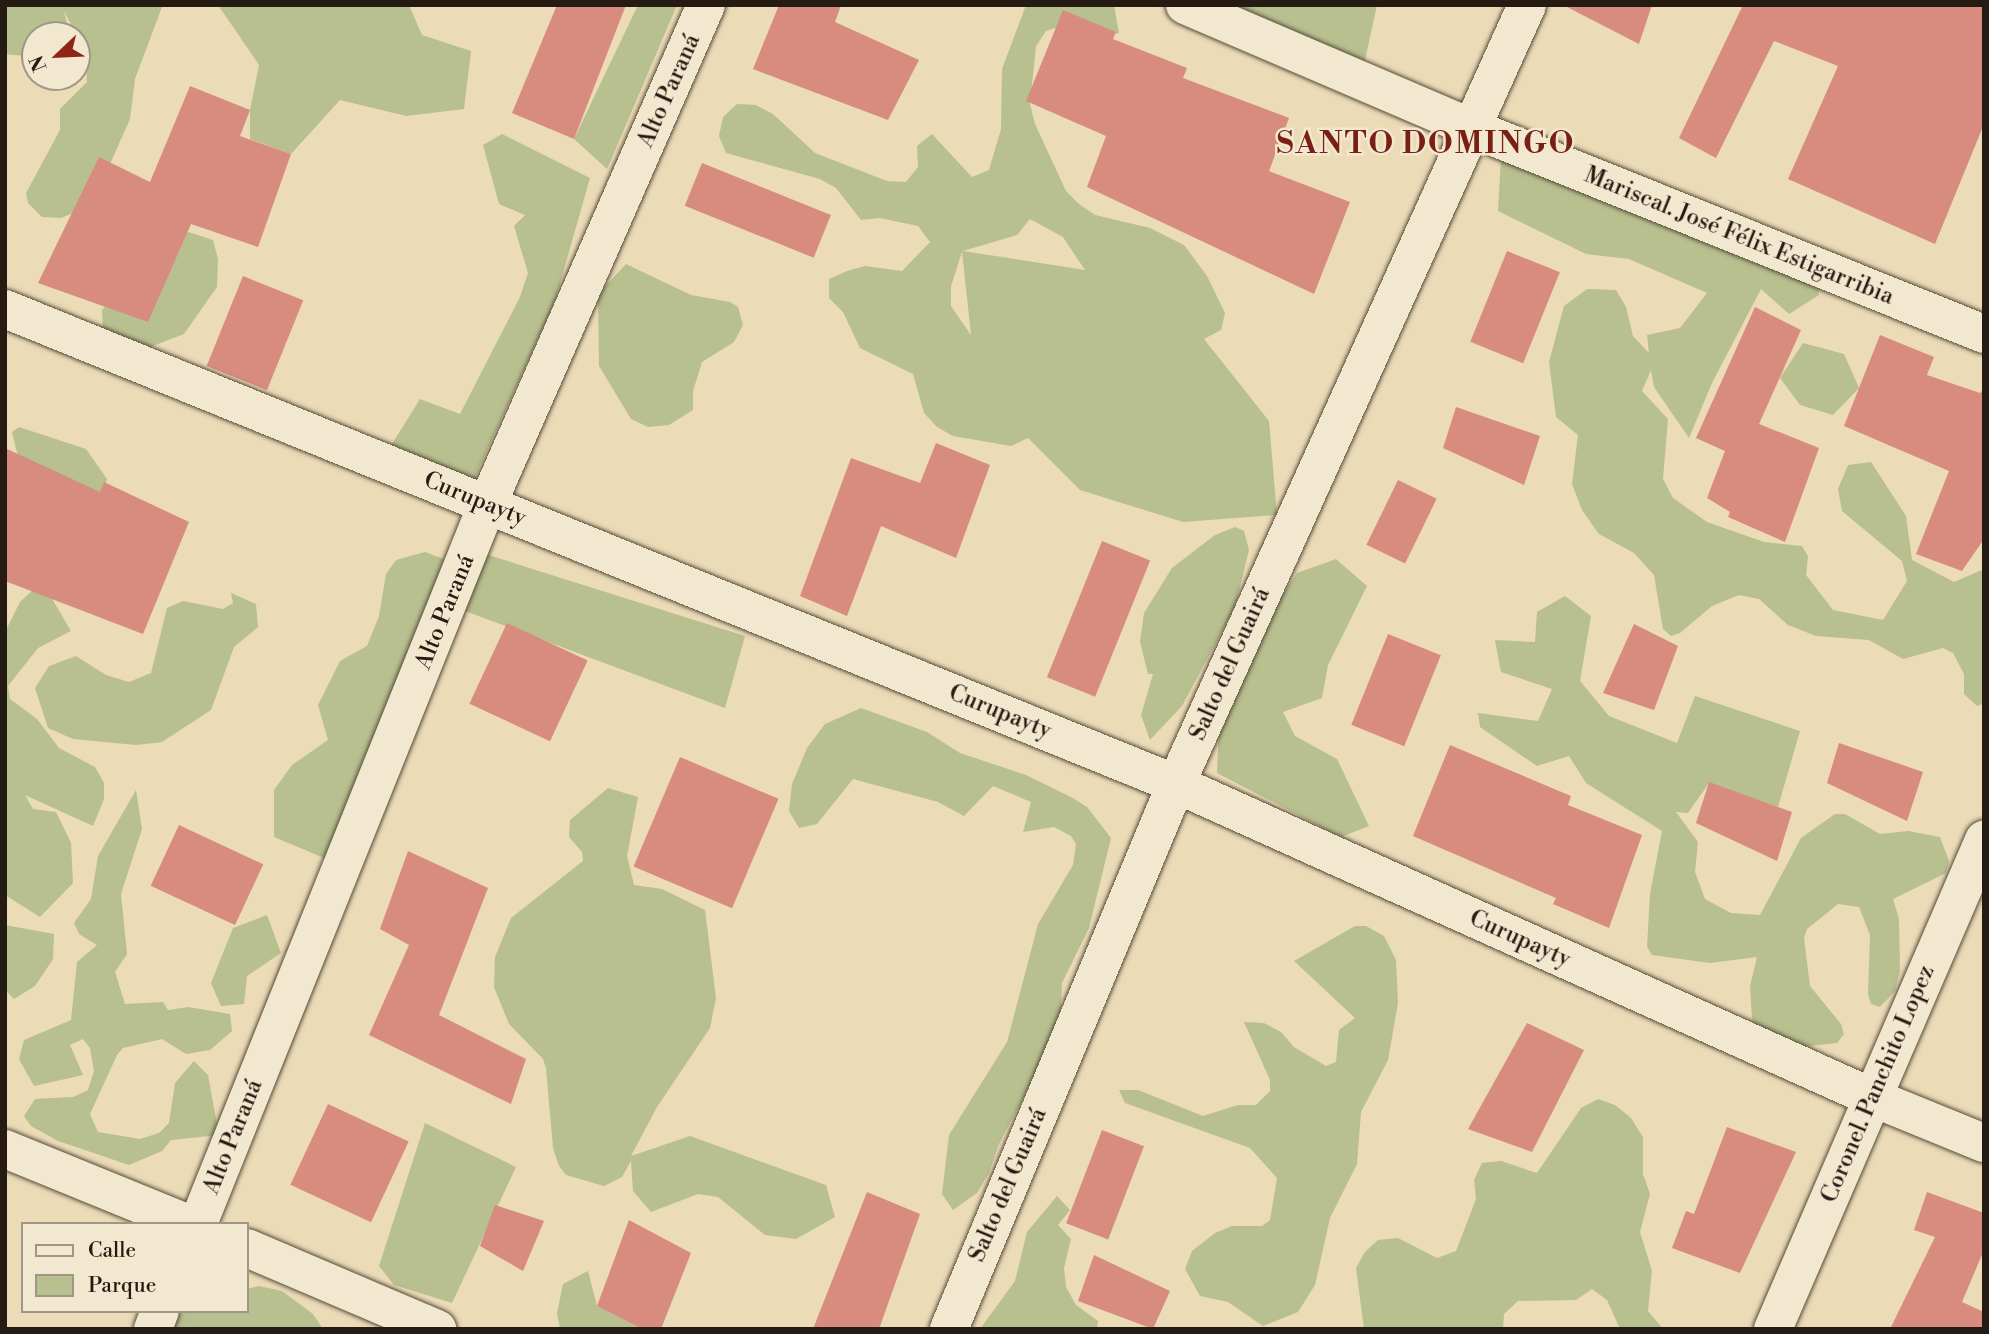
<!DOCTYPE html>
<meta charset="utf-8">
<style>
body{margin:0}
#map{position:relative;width:1989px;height:1334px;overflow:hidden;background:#ebdbb6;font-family:"Libre Bodoni",serif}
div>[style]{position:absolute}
.green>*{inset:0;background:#b7c08e}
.building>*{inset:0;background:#d78c7f;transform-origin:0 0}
.roads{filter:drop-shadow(0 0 2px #574b3b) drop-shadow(0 0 2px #574b3b)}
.street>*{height:38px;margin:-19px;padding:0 19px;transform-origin:19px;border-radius:19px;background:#f2e8d0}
span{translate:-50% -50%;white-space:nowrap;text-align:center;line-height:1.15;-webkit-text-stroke:5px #f2e8d0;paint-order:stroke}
.street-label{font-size:23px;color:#261b12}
.district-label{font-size:30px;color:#7a1f14;font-weight:700;letter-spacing:2px}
.frame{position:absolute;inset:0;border:7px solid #261b12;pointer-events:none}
.legend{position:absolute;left:21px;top:1222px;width:228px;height:91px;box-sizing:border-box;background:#f2e8d0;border:2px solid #a09684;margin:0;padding:9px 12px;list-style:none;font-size:21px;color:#261b12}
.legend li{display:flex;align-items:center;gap:14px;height:35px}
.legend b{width:35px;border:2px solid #a09684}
.north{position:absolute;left:21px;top:21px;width:70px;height:70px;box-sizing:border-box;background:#f2e8d0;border:2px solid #a09684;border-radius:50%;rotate:247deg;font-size:19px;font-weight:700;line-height:28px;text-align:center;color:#261b12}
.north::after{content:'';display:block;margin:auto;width:24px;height:32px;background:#8f2418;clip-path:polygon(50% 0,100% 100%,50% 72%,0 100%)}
</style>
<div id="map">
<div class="green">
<div style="clip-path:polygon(5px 5px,162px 7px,135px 79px,130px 119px,106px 173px,78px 211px,61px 218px,42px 217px,28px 203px,26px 193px,60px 130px,60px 109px,87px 82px,85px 51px,64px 11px,70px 35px,35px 35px,35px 57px,5px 54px)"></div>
<div style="clip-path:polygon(218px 5px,409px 5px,422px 35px,471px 51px,464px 109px,406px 116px,340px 100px,291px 154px,250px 139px,250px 110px,259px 65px)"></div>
<div style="clip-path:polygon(638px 5px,677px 5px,607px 169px,574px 139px)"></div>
<div style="clip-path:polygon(evenodd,1026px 5px,1114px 5px,1119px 33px,1101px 38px,1065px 25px,1046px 31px,1036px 46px,1030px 104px,1035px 124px,1066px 191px,1079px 204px,1095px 215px,1150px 228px,1184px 245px,1207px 276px,1225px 313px,1221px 330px,1204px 339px,1269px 421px,1277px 515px,1183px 522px,1080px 490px,1028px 438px,1011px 446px,953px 436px,937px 427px,924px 413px,913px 374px,860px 348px,843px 312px,829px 298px,829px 279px,847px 271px,865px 266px,902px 271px,930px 242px,918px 226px,880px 218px,861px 220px,836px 188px,820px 179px,726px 153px,719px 136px,723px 117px,737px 104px,756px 105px,773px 114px,815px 153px,887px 181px,906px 182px,918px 167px,917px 146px,932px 134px,972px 177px,989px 170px,1001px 129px,1002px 69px,1026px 5px,1030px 219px,1063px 237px,1085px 270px,963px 251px,1017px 235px,1030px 219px,1026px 5px,962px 252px,971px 335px,951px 306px,951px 286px,962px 252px)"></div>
<div style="clip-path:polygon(1172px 5px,1377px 5px,1360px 83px)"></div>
<div style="clip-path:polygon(502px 134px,590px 178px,555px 301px,474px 479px,387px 452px,420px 399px,460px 414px,520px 297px,528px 273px,514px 226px,525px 215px,499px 204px,483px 145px)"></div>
<div style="clip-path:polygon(1501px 157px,1818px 278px,1819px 295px,1789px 314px,1761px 289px,1712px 383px,1689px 438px,1654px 387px,1651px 370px,1642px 391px,1668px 419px,1663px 479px,1673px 498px,1707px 522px,1764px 542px,1802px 546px,1808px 556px,1806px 575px,1833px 610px,1883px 620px,1907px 581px,1902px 561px,1842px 511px,1838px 489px,1848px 465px,1871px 462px,1906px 516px,1912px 560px,1954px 582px,1984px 569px,1984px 703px,1977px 706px,1964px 694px,1964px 674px,1953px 653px,1943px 648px,1903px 659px,1869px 640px,1816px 636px,1788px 625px,1759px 599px,1739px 595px,1712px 606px,1680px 633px,1671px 636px,1663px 629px,1654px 575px,1634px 553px,1599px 534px,1582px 510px,1572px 484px,1578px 435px,1556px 417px,1549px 362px,1564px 306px,1587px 289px,1616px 290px,1626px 307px,1633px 336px,1649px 353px,1647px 335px,1680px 328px,1707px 293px,1629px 259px,1586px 254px,1498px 211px)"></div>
<div style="clip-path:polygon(176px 228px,213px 240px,218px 259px,217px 287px,184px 334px,150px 347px,130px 346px,103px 329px,102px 310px)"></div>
<div style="clip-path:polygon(626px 264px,691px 295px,730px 302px,738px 307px,743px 325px,734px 342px,702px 362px,693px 391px,693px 410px,669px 425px,648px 427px,631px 419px,599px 366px,598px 294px)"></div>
<div style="clip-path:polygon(1803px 343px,1844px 354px,1859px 388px,1833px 415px,1800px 405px,1780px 378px)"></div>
<div style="clip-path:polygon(19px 427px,86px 449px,107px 479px,94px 518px,21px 469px,12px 432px)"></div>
<div style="clip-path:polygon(1235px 527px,1244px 531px,1249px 550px,1235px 607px,1182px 706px,1150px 740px,1141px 715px,1153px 674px,1148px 674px,1140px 642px,1144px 613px,1172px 568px,1215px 535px)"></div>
<div style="clip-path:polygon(425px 552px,462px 566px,336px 863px,274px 837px,274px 790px,292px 765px,328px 740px,318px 705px,340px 661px,367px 646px,379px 616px,386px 574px,396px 560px)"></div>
<div style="clip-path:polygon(479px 552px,745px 636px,725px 708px,457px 608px)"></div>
<div style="clip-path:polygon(1336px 559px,1367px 586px,1328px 665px,1322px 698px,1283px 712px,1295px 736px,1337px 759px,1369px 826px,1341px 837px,1217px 773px,1219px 721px,1266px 621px,1297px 573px)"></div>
<div style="clip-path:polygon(36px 587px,51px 597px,71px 631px,38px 648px,8px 686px,10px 699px,37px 719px,59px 748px,95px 767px,104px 783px,104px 799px,93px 826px,25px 795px,33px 809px,56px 812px,71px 843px,73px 883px,40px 917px,5px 895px,5px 632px,20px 602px)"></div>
<div style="clip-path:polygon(231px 593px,256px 604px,258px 627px,234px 647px,211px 710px,162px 742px,136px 745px,73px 739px,48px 728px,35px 688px,49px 666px,76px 656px,106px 675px,129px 682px,151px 673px,167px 608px,183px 601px,223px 609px,233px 603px)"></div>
<div style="clip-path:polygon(1565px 596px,1591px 616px,1580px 681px,1609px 716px,1677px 743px,1695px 696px,1800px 731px,1778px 807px,1709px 783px,1688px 813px,1676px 812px,1698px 842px,1695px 872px,1705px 899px,1731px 913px,1760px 915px,1801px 838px,1835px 814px,1845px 814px,1880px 834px,1908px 831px,1940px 837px,1949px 861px,1946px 873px,1893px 899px,1899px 919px,1900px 971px,1895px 991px,1880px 1007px,1871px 1004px,1868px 994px,1870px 935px,1859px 907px,1838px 904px,1807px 929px,1804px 938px,1810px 986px,1841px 1024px,1844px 1034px,1837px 1043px,1790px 1048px,1762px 1034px,1752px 1019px,1750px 986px,1757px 957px,1710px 963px,1652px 955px,1647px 947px,1650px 894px,1662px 831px,1586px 783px,1569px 756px,1537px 766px,1480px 727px,1478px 713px,1538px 721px,1552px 689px,1501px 672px,1495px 640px,1535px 642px,1537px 612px)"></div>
<div style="clip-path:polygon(861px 708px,927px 732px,960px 753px,1026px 775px,1071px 797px,1087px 807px,1111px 838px,1089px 928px,1062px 983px,1060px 1028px,999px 1144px,989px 1173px,977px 1193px,953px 1210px,942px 1194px,949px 1135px,1007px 1042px,1038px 924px,1073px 865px,1076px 844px,1071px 836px,1054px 827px,1023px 832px,1031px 802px,993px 786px,964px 816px,938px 802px,853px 779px,817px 824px,799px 828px,789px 811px,792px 784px,807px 748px,825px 724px)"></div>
<div style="clip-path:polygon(608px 788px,638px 797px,627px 856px,634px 885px,662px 889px,705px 910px,716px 998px,710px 1028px,657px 1107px,631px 1156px,690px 1136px,826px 1185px,835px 1217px,796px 1239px,765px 1235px,718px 1197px,698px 1194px,651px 1212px,633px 1191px,631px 1161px,622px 1177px,604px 1186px,566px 1175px,559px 1166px,553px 1148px,546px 1068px,543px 1059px,509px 1024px,494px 987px,495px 957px,511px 918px,583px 861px,582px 852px,569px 837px,570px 820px)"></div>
<div style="clip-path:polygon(136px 790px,142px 829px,121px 894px,127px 954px,115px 972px,125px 1004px,163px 1002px,168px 1010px,188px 1007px,230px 1014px,232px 1031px,210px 1050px,186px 1054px,162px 1039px,123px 1048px,117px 1055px,90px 1114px,98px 1132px,140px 1139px,159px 1133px,169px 1123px,175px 1083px,194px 1061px,208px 1075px,219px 1135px,171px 1140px,162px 1151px,129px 1165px,58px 1141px,31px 1126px,24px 1116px,35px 1099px,73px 1097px,88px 1090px,94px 1071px,90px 1048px,83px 1039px,70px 1045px,83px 1075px,34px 1086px,19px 1059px,24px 1040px,71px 1020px,77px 962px,97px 945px,79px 934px,74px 923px,91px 899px,98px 856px)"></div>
<div style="clip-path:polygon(267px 915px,281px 953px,247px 976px,244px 1004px,221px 1006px,211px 983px,233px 928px)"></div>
<div style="clip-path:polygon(5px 925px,54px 934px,53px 959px,35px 986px,14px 999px,5px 990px)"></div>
<div style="clip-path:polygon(1355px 926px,1366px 926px,1384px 936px,1396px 960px,1398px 1003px,1388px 1060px,1361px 1112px,1357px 1164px,1330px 1218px,1315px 1285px,1298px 1312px,1263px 1326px,1228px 1302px,1200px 1296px,1185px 1269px,1192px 1251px,1215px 1233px,1232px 1226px,1262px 1226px,1270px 1220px,1277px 1178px,1250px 1148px,1125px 1103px,1119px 1090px,1138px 1090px,1203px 1116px,1238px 1105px,1256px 1105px,1270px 1091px,1270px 1080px,1244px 1022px,1264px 1023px,1281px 1032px,1294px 1047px,1326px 1066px,1336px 1062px,1339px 1030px,1355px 1018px,1294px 961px)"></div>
<div style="clip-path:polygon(1598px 1099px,1615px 1105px,1631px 1118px,1643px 1137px,1643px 1174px,1650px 1194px,1640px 1232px,1652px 1271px,1648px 1311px,1663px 1329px,1620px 1329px,1607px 1300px,1592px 1289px,1576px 1300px,1518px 1301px,1504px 1314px,1503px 1329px,1364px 1329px,1356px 1268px,1365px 1252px,1378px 1240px,1398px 1238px,1437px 1258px,1456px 1251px,1476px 1199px,1474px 1180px,1482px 1163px,1501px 1161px,1537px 1173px,1581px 1108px)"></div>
<div style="clip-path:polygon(425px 1123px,516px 1167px,452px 1303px,394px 1285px,379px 1266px)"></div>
<div style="clip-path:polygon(1057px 1196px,1070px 1210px,1058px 1225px,1071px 1239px,1064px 1268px,1066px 1287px,1076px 1305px,1098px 1321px,1097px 1329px,980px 1329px,1015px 1281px,1027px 1232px)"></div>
<div style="clip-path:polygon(588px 1271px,597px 1306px,642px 1329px,560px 1329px,557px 1313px,563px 1284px)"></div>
<div style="clip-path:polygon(259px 1286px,282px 1291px,313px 1314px,323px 1329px,168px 1329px,173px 1311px,247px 1311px,247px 1289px)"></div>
</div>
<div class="building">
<div style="clip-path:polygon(557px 5px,626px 5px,574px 139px,512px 113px)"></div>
<div style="clip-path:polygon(779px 5px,841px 5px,835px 22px,919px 60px,888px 120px,753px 69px)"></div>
<div style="clip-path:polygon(1563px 5px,1652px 5px,1639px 44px)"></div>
<div style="clip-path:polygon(1743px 5px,1984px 5px,1984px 124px,1935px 244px,1788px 179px,1838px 66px,1774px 41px,1716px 158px,1679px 138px)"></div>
<div style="clip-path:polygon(1063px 10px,1116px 32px,1113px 39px,1187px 68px,1183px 78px,1289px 118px,1269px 171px,1350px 202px,1314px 294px,1087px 187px,1106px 136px,1026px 101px)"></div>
<div style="clip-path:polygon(190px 86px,250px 110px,240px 136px,291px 154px,258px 247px,191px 224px,148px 322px,38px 283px,99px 157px,150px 182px)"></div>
<div style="left:702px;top:163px;width:139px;height:46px;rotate:22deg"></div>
<div style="left:1507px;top:251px;width:57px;height:98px;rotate:22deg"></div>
<div style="left:243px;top:276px;width:65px;height:97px;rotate:22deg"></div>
<div style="clip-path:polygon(1755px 307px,1801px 330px,1759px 424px,1819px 448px,1785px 542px,1728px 517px,1730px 512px,1707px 498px,1725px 451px,1696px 438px)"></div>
<div style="clip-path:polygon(1880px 335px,1934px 357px,1927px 375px,1980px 393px,1984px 389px,1984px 539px,1962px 571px,1916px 554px,1949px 471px,1844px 426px)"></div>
<div style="clip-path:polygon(1456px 407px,1540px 436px,1524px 485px,1443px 448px)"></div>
<div style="clip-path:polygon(936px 443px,990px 465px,956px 558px,881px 526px,847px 616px,800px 596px,851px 458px,920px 483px)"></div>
<div style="clip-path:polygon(5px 448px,100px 492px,104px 482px,189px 522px,143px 634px,5px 581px)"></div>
<div style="left:1398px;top:480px;width:43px;height:72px;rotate:26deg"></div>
<div style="left:1102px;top:541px;width:52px;height:147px;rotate:22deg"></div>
<div style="left:507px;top:623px;width:89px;height:89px;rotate:25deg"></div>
<div style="clip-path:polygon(1634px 624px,1678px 646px,1654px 710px,1603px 693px)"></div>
<div style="left:1388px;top:634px;width:57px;height:98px;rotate:22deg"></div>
<div style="clip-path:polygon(1839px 743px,1923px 772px,1907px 821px,1827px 783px)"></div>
<div style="clip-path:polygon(1450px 745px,1571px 796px,1568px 805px,1642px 835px,1609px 928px,1553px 904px,1556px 898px,1413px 836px)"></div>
<div style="left:680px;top:757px;width:107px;height:119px;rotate:23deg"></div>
<div style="clip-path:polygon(1709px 782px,1792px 812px,1777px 861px,1696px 823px)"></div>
<div style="left:179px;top:825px;width:93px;height:67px;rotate:25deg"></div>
<div style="clip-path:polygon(408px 851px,488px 888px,439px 1015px,526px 1059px,511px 1104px,369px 1035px,409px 945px,380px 929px)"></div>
<div style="clip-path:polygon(1527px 1023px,1584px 1050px,1532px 1152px,1468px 1129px)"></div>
<div style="left:328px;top:1104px;width:89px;height:89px;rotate:25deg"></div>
<div style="clip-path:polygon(1727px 1127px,1796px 1152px,1740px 1273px,1672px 1248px,1686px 1211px,1694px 1214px)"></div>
<div style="left:1102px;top:1130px;width:45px;height:100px;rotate:21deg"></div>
<div style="clip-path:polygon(867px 1192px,920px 1214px,879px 1329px,813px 1329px)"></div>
<div style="clip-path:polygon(1927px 1192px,1984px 1213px,1984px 1250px,1962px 1302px,1984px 1312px,1984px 1329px,1890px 1329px,1935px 1237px,1914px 1230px)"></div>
<div style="clip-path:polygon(495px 1205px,544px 1221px,523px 1271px,480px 1246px)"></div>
<div style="clip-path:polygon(629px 1220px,691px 1253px,661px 1329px,642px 1329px,597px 1306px)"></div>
<div style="clip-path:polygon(1094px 1255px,1170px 1291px,1153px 1329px,1078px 1301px)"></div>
</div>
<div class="roads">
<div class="street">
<div style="left:1185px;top:5px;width:314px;rotate:23.2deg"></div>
<div style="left:1474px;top:129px;width:550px;rotate:21.9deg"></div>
<div style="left:5px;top:309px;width:1264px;rotate:22.08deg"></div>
<div style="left:1176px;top:784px;width:762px;rotate:24.24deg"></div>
<div style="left:1871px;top:1097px;width:122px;rotate:22.2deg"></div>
<div style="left:5px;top:1149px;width:199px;rotate:22.2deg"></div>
<div style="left:198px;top:1224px;width:775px;rotate:-68.1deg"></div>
<div style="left:487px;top:505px;width:546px;rotate:-66.35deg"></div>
<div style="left:247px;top:1248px;width:207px;rotate:23.1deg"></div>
<div style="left:153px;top:1329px;width:19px;rotate:-69deg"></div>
<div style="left:949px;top:1329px;width:590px;rotate:-67.39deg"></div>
<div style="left:1176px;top:784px;width:854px;rotate:-65.74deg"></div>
<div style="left:1773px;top:1329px;width:533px;rotate:-66.66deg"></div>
</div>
</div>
<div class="street-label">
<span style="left:669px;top:91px;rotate:-66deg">Alto Paraná</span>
<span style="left:1739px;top:236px;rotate:22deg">Mariscal. José Félix Estigarribia</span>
<span style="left:475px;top:499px;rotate:22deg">Curupayty</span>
<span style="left:445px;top:612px;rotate:-68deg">Alto Paraná</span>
<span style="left:1230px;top:664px;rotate:-66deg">Salto del Guairá</span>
<span style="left:1000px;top:712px;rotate:22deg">Curupayty</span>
<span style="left:1520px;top:939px;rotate:24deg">Curupayty</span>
<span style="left:1878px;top:1084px;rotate:-67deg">Coronel. Panchito Lopez</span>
<span style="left:233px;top:1137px;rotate:-68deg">Alto Paraná</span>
<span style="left:1008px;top:1185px;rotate:-67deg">Salto del Guairá</span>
</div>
<div class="district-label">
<span style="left:1426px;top:144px">SANTO DOMINGO</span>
</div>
<div class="frame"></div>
<ul class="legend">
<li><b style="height:9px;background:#f2e8d0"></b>Calle</li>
<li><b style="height:19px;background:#b7c08e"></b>Parque</li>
</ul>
<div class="north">N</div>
</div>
